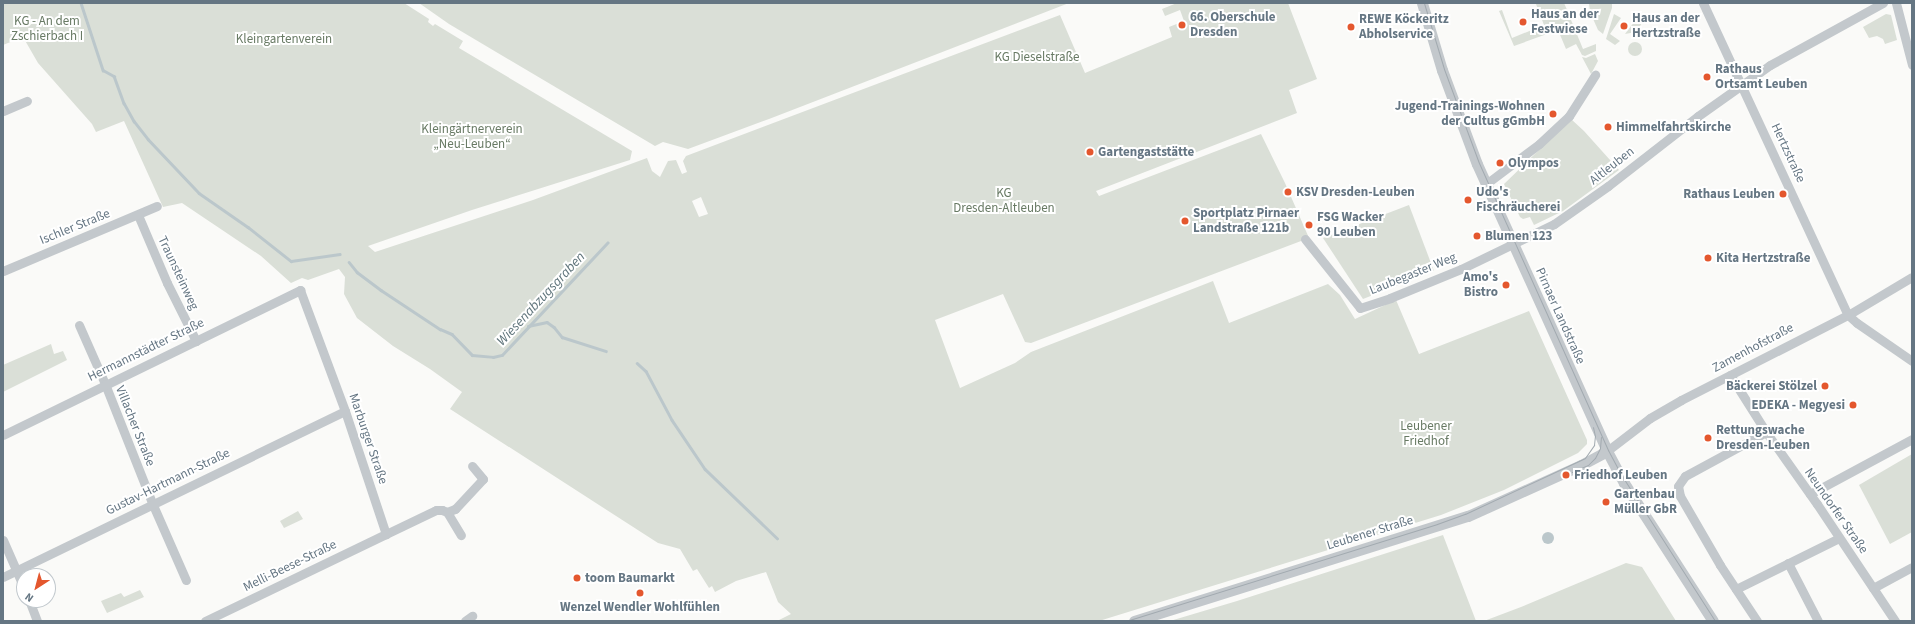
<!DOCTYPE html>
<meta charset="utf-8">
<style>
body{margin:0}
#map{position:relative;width:1915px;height:624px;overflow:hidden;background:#fafaf8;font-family:"Source Sans 3",sans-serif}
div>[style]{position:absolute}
.green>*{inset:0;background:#dadfd7}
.round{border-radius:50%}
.water>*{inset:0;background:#bbc7cb}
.stream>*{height:2.5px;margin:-1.25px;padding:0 1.25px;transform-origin:1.25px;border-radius:1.25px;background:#bbc7cb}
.minor>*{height:9px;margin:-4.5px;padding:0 4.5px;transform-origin:4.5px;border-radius:4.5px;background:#c3c8cc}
.tertiary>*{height:11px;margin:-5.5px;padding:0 5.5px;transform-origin:5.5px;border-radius:5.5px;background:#c3c8cc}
.tram>*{height:1px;margin:-0.5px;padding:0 0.5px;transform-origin:0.5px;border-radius:0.5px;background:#a2aab0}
.dots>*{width:11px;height:11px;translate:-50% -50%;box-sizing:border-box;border:2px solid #fff;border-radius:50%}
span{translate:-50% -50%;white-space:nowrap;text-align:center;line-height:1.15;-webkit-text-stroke:4px #fff;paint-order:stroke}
.poi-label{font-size:13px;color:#657683;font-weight:700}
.left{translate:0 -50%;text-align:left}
.right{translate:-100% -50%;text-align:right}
.park-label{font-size:13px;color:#687a64}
.street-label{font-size:13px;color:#657683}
.water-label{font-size:14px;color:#60757c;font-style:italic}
.frame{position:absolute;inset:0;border:4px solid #657683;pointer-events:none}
.north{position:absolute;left:16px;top:568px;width:40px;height:40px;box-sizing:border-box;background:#fff;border:1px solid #c1c8cd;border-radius:50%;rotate:216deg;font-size:11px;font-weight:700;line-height:16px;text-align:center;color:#657683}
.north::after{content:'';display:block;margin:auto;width:14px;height:18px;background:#e4572e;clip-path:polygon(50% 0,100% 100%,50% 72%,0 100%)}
</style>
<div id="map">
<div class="green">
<div style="clip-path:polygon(evenodd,3px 3px,404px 3px,429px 19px,428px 22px,433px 26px,435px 24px,463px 41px,459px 48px,632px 151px,630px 160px,472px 210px,368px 246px,375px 252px,533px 200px,647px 158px,652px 171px,660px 177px,668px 161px,676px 160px,682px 174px,687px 172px,683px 161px,686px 156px,1060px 15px,1085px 73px,1172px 37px,1169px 27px,1184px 21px,1180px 10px,1165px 16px,1162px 9px,1177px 3px,1288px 3px,1317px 79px,1289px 90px,1297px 113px,1096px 191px,1099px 196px,1261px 134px,1285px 183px,1309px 238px,1031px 343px,1025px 342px,1003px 294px,935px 320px,960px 388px,1015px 363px,1031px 352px,1213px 281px,1229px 323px,1328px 284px,1340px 295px,1355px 319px,1396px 300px,1419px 354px,1529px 311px,1587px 440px,1587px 444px,1578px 453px,1504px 490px,1441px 515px,1099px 621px,779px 621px,779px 620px,791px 614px,778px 602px,766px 572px,736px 581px,715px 592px,712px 586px,709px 588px,697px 569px,693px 571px,680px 549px,658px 543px,450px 409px,462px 392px,430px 369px,393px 346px,357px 318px,344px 294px,345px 277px,339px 269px,308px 280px,302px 278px,291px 283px,261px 256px,182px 203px,163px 207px,124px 121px,96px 132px,92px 124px,38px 63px,23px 37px,3px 45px,3px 3px,701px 197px,708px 214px,699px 217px,692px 201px,701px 197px)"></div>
<div style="clip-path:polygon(419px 3px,1069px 3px,769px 119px,688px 149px,663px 142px,655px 146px,449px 24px)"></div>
<div style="clip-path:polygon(1539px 3px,1564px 3px,1568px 12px,1561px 13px,1561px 19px,1566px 20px,1569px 15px,1583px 49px,1596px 44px,1596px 51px,1585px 56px,1582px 55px,1576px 44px,1566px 49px,1558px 30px,1514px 46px,1499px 11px,1502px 10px,1512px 38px,1544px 25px,1536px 4px)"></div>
<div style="clip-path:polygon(1589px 3px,1612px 3px,1612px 8px,1603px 34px,1598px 30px,1590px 12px)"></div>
<div style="clip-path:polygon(1641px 13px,1646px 17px,1636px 32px,1625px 34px)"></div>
<div style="clip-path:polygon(1614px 14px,1621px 18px,1610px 34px,1620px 41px,1615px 45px,1606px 39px)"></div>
<div style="clip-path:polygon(1886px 14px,1891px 15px,1897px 40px,1885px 44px,1883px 39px,1877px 36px,1869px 38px,1863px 27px)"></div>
<div class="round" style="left:1628px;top:42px;width:14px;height:14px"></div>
<div style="clip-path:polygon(1595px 54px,1598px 61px,1591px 74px,1582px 57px,1586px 58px)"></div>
<div style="clip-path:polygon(1571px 119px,1584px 131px,1619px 170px,1563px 211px,1534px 225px,1530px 217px,1523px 219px,1520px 217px,1504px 184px)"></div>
<div style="clip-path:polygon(1409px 205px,1434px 271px,1363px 299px,1323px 238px)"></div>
<div style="clip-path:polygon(51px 344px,54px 354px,63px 351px,67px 360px,3px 392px,3px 365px)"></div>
<div style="clip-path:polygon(1912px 454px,1912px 532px,1890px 544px,1859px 485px)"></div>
<div style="clip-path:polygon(298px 511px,303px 519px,284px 528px,280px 521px)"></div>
<div style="clip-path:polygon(1443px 535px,1476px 621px,1170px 621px,1237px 601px)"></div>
<div style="clip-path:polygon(1626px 563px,1642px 567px,1676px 621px,1484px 621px,1521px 607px)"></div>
<div style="clip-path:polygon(140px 590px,144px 597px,107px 613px,101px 601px,121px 593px,124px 597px)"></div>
</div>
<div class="water">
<div class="round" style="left:1542px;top:532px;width:12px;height:12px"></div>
</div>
<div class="stream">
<div style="left:81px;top:3px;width:71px;rotate:71.8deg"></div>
<div style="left:103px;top:70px;width:13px;rotate:29deg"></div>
<div style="left:114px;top:76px;width:29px;rotate:70deg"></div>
<div style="left:124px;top:103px;width:21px;rotate:61deg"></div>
<div style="left:134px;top:121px;width:23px;rotate:52deg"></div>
<div style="left:148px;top:139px;width:74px;rotate:46.6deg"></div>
<div style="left:199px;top:193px;width:60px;rotate:34.8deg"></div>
<div style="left:248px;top:227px;width:55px;rotate:38.3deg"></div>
<div style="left:291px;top:261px;width:49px;rotate:-8.1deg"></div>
<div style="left:349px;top:262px;width:13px;rotate:51deg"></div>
<div style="left:357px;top:272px;width:30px;rotate:37deg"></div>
<div style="left:381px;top:290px;width:71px;rotate:33.5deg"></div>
<div style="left:440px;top:329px;width:13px;rotate:23deg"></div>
<div style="left:452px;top:334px;width:29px;rotate:46deg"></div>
<div style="left:472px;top:355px;width:21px;rotate:5deg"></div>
<div style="left:493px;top:357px;width:9px;rotate:-13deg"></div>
<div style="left:502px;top:355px;width:154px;rotate:-46.8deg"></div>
<div style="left:528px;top:326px;width:19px;rotate:-12deg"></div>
<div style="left:547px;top:322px;width:9px;rotate:36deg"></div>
<div style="left:554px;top:327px;width:13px;rotate:51deg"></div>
<div style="left:562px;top:337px;width:46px;rotate:17.7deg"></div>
<div style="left:637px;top:363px;width:12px;rotate:42deg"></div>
<div style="left:646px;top:371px;width:55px;rotate:62deg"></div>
<div style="left:672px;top:420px;width:59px;rotate:56deg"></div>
<div style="left:705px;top:469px;width:100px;rotate:43.8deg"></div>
</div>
<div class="minor">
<div style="left:1703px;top:3px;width:344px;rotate:65.1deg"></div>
<div style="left:1848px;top:315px;width:12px;rotate:42deg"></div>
<div style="left:1857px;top:323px;width:67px;rotate:34.6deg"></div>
<div style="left:1896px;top:3px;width:64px;rotate:75.5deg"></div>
<div style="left:3px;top:111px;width:26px;rotate:-23deg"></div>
<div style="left:1486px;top:184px;width:66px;rotate:-37deg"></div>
<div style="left:1539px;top:144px;width:41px;rotate:-43deg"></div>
<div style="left:1569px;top:116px;width:49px;rotate:-57.6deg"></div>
<div style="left:138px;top:215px;width:74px;rotate:66.9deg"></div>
<div style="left:167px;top:283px;width:65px;rotate:63.4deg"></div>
<div style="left:1305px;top:239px;width:88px;rotate:51.4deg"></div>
<div style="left:1360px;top:308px;width:32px;rotate:-18deg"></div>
<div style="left:1390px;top:298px;width:77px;rotate:-22.2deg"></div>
<div style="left:1461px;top:269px;width:103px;rotate:-25.8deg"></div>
<div style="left:1554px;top:224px;width:66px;rotate:-35.1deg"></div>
<div style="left:1608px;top:186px;width:114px;rotate:-37.9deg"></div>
<div style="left:1698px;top:116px;width:88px;rotate:-35.3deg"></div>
<div style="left:1770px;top:65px;width:129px;rotate:-28.8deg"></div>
<div style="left:3px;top:271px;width:167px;rotate:-22.9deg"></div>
<div style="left:79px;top:325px;width:64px;rotate:66.2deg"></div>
<div style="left:105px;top:384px;width:130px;rotate:68.4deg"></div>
<div style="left:153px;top:505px;width:82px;rotate:66.3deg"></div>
<div style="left:1730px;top:375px;width:67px;rotate:57.7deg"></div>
<div style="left:1766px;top:432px;width:88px;rotate:54.7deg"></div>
<div style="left:1817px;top:504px;width:141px;rotate:56.3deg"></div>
<div style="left:3px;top:435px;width:331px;rotate:-26deg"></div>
<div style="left:300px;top:290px;width:129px;rotate:69.6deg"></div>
<div style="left:345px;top:411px;width:130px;rotate:71.6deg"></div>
<div style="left:386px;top:534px;width:55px;rotate:-25.6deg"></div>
<div style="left:436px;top:510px;width:6px"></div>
<div style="left:442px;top:510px;width:5px;rotate:22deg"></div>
<div style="left:447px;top:512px;width:27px;rotate:59deg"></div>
<div style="left:1607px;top:451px;width:54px;rotate:-37.5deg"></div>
<div style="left:1650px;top:418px;width:36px;rotate:-30deg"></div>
<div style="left:1681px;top:400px;width:187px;rotate:-27deg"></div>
<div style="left:1848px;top:315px;width:74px;rotate:-30.7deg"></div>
<div style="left:1810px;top:494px;width:116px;rotate:-28.3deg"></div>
<div style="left:447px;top:512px;width:9px;rotate:-21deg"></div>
<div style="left:455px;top:509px;width:41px;rotate:-47deg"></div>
<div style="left:483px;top:479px;width:17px;rotate:-130deg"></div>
<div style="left:3px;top:540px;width:52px;rotate:66.4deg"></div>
<div style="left:1788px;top:563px;width:65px;rotate:62.7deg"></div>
<div style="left:3px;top:577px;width:380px;rotate:-25.9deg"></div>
<div style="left:1873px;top:588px;width:44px;rotate:-28.3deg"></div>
<div style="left:1736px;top:589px;width:115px;rotate:-26.3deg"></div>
<div style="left:29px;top:600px;width:22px;rotate:69deg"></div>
<div style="left:205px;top:621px;width:201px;rotate:-25.7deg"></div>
<div style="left:465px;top:621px;width:9px;rotate:-36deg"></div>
<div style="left:1757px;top:621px;width:67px;rotate:-123.5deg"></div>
<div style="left:1720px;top:565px;width:80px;rotate:-120.1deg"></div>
<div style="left:1680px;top:496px;width:10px;rotate:-101deg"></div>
<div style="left:1678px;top:486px;width:12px;rotate:-55deg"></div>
<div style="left:1685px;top:476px;width:92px;rotate:-28.5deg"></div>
</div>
<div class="tertiary">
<div style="left:1422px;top:3px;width:70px;rotate:73.4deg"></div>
<div style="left:1442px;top:70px;width:100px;rotate:69.6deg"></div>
<div style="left:1477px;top:164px;width:315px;rotate:65.6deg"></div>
<div style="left:1607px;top:451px;width:36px;rotate:62deg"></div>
<div style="left:1624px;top:483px;width:164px;rotate:57.2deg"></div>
<div style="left:1134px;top:621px;width:350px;rotate:-17.5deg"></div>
<div style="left:1468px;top:516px;width:124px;rotate:-24.3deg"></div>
<div style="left:1581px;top:465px;width:30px;rotate:-28deg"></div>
</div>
<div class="tram">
<div style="left:1424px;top:3px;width:69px;rotate:73.1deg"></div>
<div style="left:1444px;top:69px;width:100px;rotate:69.6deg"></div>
<div style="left:1479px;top:163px;width:315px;rotate:65.8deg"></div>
<div style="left:1608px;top:450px;width:30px;rotate:62deg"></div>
<div style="left:1622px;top:476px;width:172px;rotate:57.3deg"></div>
<div style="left:1572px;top:472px;width:17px;rotate:-24deg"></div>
<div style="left:1588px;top:465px;width:10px;rotate:-45deg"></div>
<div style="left:1595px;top:458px;width:11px;rotate:-63deg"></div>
<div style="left:1600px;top:448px;width:11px;rotate:-85deg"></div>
<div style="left:1126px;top:621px;width:326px;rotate:-17.3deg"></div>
<div style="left:1437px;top:524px;width:30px;rotate:-20deg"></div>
<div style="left:1465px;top:514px;width:132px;rotate:-25deg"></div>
<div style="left:1585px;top:458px;width:16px;rotate:-55deg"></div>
<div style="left:1594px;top:445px;width:9px;rotate:-84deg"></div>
<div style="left:1595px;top:436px;width:9px;rotate:-103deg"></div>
</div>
<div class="dots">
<div style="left:1523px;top:22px;background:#e4572e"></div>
<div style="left:1182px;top:25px;background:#e4572e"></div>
<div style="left:1624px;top:26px;background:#e4572e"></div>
<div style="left:1351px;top:27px;background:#e4572e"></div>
<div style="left:1707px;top:77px;background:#e4572e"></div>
<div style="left:1553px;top:114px;background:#e4572e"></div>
<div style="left:1608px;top:127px;background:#e4572e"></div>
<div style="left:1090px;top:152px;background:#e4572e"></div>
<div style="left:1500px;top:163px;background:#e4572e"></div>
<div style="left:1288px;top:192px;background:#e4572e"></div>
<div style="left:1783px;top:194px;background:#e4572e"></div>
<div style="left:1468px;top:200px;background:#e4572e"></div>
<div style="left:1185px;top:221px;background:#e4572e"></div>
<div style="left:1309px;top:225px;background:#e4572e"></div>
<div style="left:1477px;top:236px;background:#e4572e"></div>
<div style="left:1708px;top:258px;background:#e4572e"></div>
<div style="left:1506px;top:285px;background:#e4572e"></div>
<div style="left:1825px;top:386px;background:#e4572e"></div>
<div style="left:1853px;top:405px;background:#e4572e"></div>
<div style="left:1708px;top:438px;background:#e4572e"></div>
<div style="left:1566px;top:475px;background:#e4572e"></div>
<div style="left:1606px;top:502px;background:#e4572e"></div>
<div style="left:577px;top:578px;background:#e4572e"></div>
<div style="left:640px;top:593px;background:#e4572e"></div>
</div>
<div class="poi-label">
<span class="left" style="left:1531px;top:22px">Haus an der<br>Festwiese</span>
<span class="left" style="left:1190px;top:25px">66. Oberschule<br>Dresden</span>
<span class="left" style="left:1632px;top:26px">Haus an der<br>Hertzstraße</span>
<span class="left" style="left:1359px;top:27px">REWE Köckeritz<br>Abholservice</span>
<span class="left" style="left:1715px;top:77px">Rathaus<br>Ortsamt Leuben</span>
<span class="right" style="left:1545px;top:114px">Jugend-Trainings-Wohnen<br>der Cultus gGmbH</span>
<span class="left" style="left:1616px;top:127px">Himmelfahrtskirche</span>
<span class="left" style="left:1098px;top:152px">Gartengaststätte</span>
<span class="left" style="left:1508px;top:163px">Olympos</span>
<span class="left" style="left:1296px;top:192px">KSV Dresden-Leuben</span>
<span class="left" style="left:1476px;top:200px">Udo's<br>Fischräucherei</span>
<span class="right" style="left:1775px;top:194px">Rathaus Leuben</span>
<span class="left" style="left:1193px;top:221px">Sportplatz Pirnaer<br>Landstraße 121b</span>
<span class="left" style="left:1317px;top:225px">FSG Wacker<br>90 Leuben</span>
<span class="left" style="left:1485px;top:236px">Blumen 123</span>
<span class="left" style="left:1716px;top:258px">Kita Hertzstraße</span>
<span class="right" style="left:1498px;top:285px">Amo's<br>Bistro</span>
<span class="right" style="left:1817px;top:386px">Bäckerei Stölzel</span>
<span class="right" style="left:1845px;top:405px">EDEKA - Megyesi</span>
<span class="left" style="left:1716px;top:438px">Rettungswache<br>Dresden-Leuben</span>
<span class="left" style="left:1574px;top:475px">Friedhof Leuben</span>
<span class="left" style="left:1614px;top:502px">Gartenbau<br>Müller GbR</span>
<span class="left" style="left:585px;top:578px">toom Baumarkt</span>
<span style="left:640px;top:607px">Wenzel Wendler Wohlfühlen</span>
</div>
<div class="park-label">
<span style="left:47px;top:29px">KG - An dem<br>Zschierbach I</span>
<span style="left:284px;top:39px">Kleingartenverein</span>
<span style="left:1037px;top:57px">KG Dieselstraße</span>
<span style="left:472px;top:137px">Kleingärtnerverein<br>„Neu-Leuben“</span>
<span style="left:1004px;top:201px">KG<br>Dresden-Altleuben</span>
<span style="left:1426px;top:434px">Leubener<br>Friedhof</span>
</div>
<div class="street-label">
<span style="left:1788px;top:153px;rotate:65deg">Hertzstraße</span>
<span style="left:1612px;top:166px;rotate:-38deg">Altleuben</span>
<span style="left:75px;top:227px;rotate:-22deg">Ischler Straße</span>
<span style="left:178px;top:273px;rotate:65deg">Traunsteinweg</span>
<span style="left:1413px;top:274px;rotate:-22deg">Laubegaster Weg</span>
<span style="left:1560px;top:316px;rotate:66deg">Pirnaer Landstraße</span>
<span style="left:1753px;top:348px;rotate:-28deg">Zamenhofstraße</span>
<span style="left:146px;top:350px;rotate:-26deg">Hermannstädter Straße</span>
<span style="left:135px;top:426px;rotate:68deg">Villacher Straße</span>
<span style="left:368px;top:439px;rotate:71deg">Marburger Straße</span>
<span style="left:168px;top:482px;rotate:-26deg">Gustav-Hartmann-Straße</span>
<span style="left:1836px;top:511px;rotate:55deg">Neundorfer Straße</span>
<span style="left:1370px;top:533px;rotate:-17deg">Leubener Straße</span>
<span style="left:290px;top:566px;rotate:-26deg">Melli-Beese-Straße</span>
</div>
<div class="water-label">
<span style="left:541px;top:299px;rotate:-47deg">Wiesenabzugsgraben</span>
</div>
<div class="frame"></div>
<div class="north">N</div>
</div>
